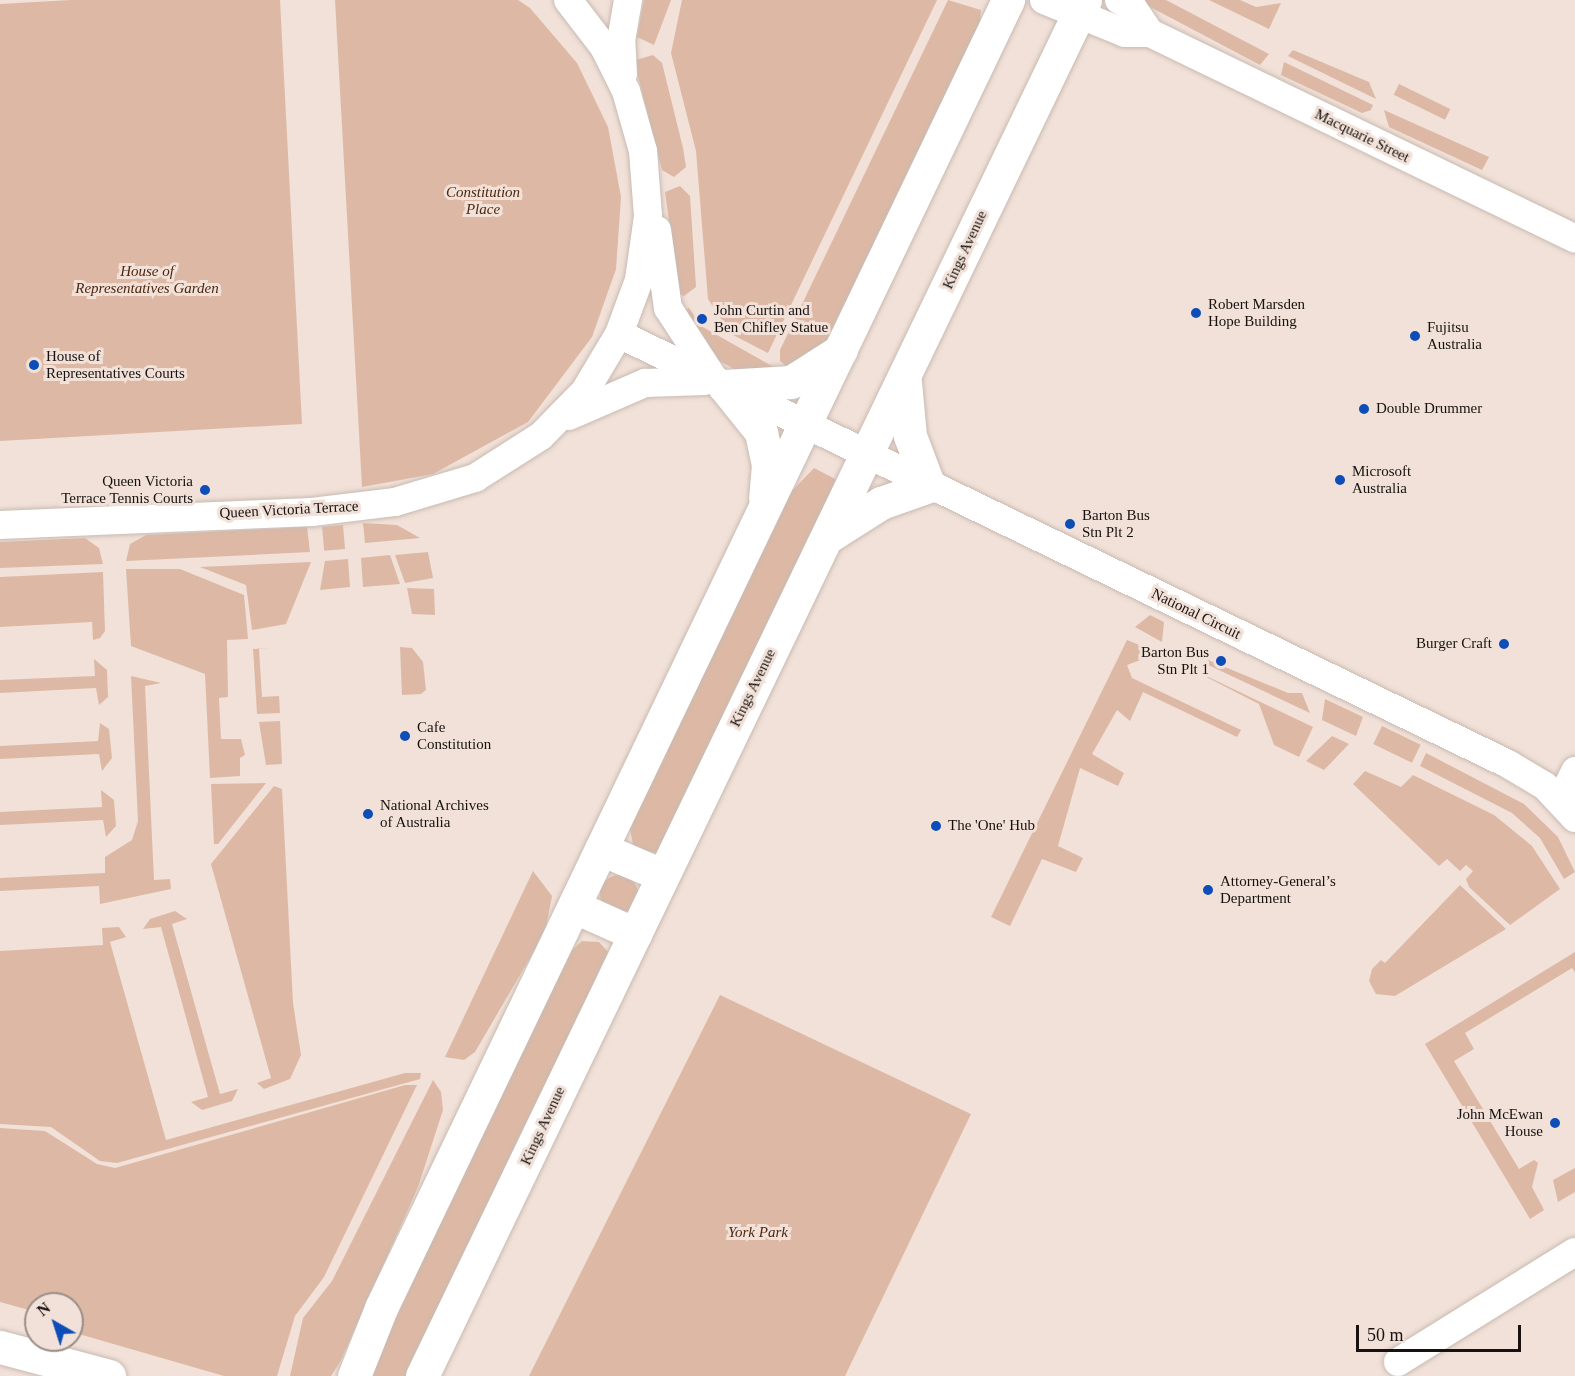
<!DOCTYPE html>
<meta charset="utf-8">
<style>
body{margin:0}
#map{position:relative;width:1575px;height:1376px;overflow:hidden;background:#f1e1d8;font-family:"Times New Roman",serif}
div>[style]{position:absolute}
.green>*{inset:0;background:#ddb9a5;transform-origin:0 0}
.round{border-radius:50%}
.roads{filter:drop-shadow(0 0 2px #c9bab2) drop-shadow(0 0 2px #c9bab2)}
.minor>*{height:28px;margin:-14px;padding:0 14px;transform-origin:14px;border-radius:14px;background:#fff}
.major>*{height:33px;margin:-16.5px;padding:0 16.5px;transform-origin:16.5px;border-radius:16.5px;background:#fff}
.highway>*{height:33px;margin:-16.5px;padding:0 16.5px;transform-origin:16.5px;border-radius:16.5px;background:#fff}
.dots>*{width:16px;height:16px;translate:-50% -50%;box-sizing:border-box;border:3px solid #f1e1d8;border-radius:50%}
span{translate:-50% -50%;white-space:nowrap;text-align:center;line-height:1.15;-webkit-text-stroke:6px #f1e1d8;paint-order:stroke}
.street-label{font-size:15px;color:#17120f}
.park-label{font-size:15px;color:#4d270f;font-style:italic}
.poi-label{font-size:15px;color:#17120f}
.left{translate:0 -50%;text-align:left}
.right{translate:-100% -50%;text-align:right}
.north{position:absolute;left:24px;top:1292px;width:60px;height:60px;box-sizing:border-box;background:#f1e1d8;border:2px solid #9a8e88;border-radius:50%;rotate:321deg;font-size:16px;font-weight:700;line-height:24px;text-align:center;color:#17120f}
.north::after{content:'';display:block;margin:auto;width:21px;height:27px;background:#0d4db8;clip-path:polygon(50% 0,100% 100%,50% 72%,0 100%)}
.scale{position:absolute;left:1356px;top:1325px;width:165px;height:27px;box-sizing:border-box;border:3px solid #17120f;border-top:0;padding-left:8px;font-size:18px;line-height:21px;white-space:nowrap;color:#17120f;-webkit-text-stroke:4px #f1e1d8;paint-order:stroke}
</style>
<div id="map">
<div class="green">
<div style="clip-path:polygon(71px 0,280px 0,302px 424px,0 441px,0 4px)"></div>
<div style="clip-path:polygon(335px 0,518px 0,530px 8px,577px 63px,608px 127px,621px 197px,616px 269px,592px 337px,528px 422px,433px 474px,362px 487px)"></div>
<div style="clip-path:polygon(644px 0,671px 0,654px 45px,637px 37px)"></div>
<div style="clip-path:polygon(682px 0,937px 0,768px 353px,731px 334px,708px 299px,696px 151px,671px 53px)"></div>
<div style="clip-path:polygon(948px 0,981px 10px,980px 22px,829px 341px,789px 368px,780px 361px,780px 350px)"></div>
<div style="clip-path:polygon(1137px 0,1166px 0,1269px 54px,1260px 65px)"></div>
<div style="clip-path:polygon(1209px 0,1240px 0,1256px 7px,1281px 3px,1269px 29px)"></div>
<div style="clip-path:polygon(1293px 50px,1369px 82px,1376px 99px,1288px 56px)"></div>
<div style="clip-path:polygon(653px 55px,662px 63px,683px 148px,686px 167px,674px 177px,662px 170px,638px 76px,636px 60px)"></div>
<div style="clip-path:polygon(1284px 62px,1373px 105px,1371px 110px,1362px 113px,1281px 75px)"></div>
<div style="left:1399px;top:84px;width:57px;height:12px;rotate:26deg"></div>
<div style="clip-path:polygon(1384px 110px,1489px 157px,1482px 170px,1389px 127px)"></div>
<div style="clip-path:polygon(680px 186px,690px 196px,696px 287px,684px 296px,679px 294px,665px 192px)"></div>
<div style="clip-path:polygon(689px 308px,701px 326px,779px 370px,740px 372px,716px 359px,681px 313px)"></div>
<div style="clip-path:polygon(814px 468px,839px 481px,657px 852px,650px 853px,633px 845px,630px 829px,791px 492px)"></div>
<div style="clip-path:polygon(363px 523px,397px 525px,420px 538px,365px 543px)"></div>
<div style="left:343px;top:525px;width:24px;height:21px;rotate:85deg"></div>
<div style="clip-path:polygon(307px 527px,310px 552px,126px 561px,130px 544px,146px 535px)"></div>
<div style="clip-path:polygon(85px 538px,99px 548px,103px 564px,0 568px,0 542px)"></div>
<div style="clip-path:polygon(428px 552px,433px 578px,405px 583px,395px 555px)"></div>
<div style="clip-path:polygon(390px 555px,400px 584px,363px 587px,361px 558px)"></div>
<div style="clip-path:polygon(348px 559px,350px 587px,320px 590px,325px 561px)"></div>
<div style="clip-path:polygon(311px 562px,286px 624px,252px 630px,246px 585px,200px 567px)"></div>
<div style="clip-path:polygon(126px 569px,180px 569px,244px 595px,248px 639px,227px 640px,228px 697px,219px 698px,221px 739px,241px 739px,245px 755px,240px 758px,240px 776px,210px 778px,205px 674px,131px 646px)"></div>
<div style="clip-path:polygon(103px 572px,105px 631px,100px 638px,93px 640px,92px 622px,0 627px,0 577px)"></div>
<div style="clip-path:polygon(407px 588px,434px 589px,435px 615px,412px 614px)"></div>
<div style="clip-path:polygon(1150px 615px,1164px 622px,1162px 642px,1135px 627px)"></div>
<div style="clip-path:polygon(1127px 640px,1159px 653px,1127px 665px,1132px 678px,1241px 730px,1237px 737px,1143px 692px,1130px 721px,1117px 710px,1092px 754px,1124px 773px,1118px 786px,1080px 768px,1058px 846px,1083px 858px,1076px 872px,1042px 859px,1010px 926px,991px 917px)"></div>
<div style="clip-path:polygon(400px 647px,412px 648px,423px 662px,426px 690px,421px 694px,402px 695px)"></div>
<div style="clip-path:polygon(269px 648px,259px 649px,262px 697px,279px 696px,280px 713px,257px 714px,253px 649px)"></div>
<div style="clip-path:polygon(94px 659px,107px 670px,108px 697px,99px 705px,96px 688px,0 693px,0 680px,95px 676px)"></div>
<div style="clip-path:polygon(1208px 660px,1288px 693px,1302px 693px,1310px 713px,1206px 664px)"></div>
<div style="clip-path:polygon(1177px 662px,1313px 727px,1299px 757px,1274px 745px,1259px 704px)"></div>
<div style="clip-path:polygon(131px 676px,161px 683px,145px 686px,154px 880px,170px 879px,171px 889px,100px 904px,99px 886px,0 891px,0 878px,105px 873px,105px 857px,132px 840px,138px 821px)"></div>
<div style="clip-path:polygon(1325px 699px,1363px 717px,1356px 736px,1322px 720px)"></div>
<div style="clip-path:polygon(280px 721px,282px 764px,266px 765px,259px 722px)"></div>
<div style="clip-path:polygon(100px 723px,109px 729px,112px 758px,102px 771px,99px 754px,0 759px,0 746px,98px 741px)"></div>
<div style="left:1382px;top:726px;width:43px;height:20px;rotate:26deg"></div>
<div style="clip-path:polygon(1332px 736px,1349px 744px,1324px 770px,1306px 761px)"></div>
<div style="clip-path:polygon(1426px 753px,1524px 804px,1558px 837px,1575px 872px,1564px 879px,1540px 838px,1512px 813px,1420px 766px)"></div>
<div style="clip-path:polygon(1365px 771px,1401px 787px,1413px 775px,1494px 815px,1532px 846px,1560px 889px,1510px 925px,1469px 887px,1466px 879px,1473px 871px,1466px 865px,1460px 871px,1447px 859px,1439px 866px,1353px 784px)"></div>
<div style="clip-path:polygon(266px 783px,218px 844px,214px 844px,211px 784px)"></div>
<div style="clip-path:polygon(274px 786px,282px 789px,293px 1003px,301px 1055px,290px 1079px,264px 1089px,257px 1083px,271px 1078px,211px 864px)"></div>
<div style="clip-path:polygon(101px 790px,114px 800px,116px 826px,106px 837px,103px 820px,0 825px,0 812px,102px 807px)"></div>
<div style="clip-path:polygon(533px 871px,552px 896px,545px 932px,475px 1052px,464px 1060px,445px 1057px)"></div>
<div class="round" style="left:600px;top:875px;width:38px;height:38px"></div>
<div style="clip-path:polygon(1460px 885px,1506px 929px,1395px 996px,1376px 994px,1369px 981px,1372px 969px,1381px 960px,1385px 963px)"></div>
<div style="clip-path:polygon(175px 911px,187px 919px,172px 924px,220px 1094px,238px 1089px,232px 1101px,202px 1110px,191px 1102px,208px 1097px,161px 927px,143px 929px,150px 919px)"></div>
<div style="clip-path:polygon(119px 927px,126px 937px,110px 942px,166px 1140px,405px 1073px,421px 1073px,420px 1079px,117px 1163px,100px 1161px,51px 1127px,0 1124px,0 951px,103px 945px,102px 928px)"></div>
<div style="clip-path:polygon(582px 941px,599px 942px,608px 952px,410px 1376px,368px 1376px,571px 951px)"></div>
<div style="clip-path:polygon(1575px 952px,1575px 972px,1572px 968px,1465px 1033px,1474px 1049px,1454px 1061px,1519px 1169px,1534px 1160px,1538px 1163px,1532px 1187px,1544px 1210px,1530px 1219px,1425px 1044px)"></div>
<div style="clip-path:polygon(720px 995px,971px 1114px,845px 1376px,529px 1376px)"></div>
<div style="clip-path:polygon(433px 1080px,441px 1092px,443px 1110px,418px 1187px,340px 1362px,331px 1376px,290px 1376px,303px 1318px,332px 1281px)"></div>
<div style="clip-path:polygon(405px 1085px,417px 1085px,324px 1277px,295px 1316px,277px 1376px,224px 1376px,72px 1332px,72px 1304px,36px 1304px,36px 1312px,0 1302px,0 1128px,45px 1131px,97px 1164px,115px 1168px)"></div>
<div style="clip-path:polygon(1575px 1168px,1575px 1192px,1558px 1202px,1553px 1180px)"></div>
</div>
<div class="roads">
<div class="minor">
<div style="left:1044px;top:0;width:87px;rotate:22.2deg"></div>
<div style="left:1125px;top:33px;width:25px"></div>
<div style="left:1150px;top:33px;width:472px;rotate:25.8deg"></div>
<div style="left:1119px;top:0;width:16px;rotate:30deg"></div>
<div style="left:1133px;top:8px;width:30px;rotate:56deg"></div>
<div style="left:623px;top:74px;width:33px;rotate:-93deg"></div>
<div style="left:621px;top:41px;width:42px;rotate:-80.3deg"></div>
<div style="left:657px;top:230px;width:79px;rotate:82deg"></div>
<div style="left:668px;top:308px;width:85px;rotate:57.1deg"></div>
<div style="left:619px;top:334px;width:988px;rotate:25.81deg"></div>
<div style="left:1508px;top:764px;width:43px;rotate:30.7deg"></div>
<div style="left:1545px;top:786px;width:44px;rotate:46.8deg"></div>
<div style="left:569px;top:416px;width:83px;rotate:-23.5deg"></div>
<div style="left:645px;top:383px;width:60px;rotate:-1.9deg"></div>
<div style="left:0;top:525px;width:312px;rotate:-2.4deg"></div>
<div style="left:312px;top:512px;width:84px;rotate:-6.9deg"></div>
<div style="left:395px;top:502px;width:84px;rotate:-16.7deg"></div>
<div style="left:475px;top:478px;width:78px;rotate:-32.5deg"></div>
<div style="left:541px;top:436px;width:63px;rotate:-45.6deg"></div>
<div style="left:585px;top:391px;width:66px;rotate:-59.2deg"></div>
<div style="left:619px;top:334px;width:58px;rotate:-69.7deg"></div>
<div style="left:639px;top:280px;width:65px;rotate:-82deg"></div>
<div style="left:648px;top:216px;width:65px;rotate:-94.4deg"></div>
<div style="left:643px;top:151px;width:62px;rotate:-105.8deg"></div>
<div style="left:626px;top:91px;width:49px;rotate:-116.6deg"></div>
<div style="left:604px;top:47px;width:59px;rotate:-127.5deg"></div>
<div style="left:1560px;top:801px;width:34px;rotate:-63deg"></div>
<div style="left:1398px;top:1362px;width:208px;rotate:-31.9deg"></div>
</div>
<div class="major">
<div style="left:724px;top:386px;width:59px;rotate:51.2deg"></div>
<div style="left:761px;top:432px;width:34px;rotate:78deg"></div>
<div style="left:768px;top:465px;width:33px;rotate:95deg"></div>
<div style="left:724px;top:386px;width:67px;rotate:-3.4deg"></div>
<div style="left:791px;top:382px;width:59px;rotate:-32.6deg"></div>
<div style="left:829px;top:536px;width:62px;rotate:-32.4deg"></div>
<div style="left:881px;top:503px;width:51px;rotate:-19.5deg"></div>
<div style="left:929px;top:486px;width:53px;rotate:-110.8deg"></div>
<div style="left:910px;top:436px;width:54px;rotate:-95.3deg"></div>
<div style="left:601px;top:849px;width:66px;rotate:23.1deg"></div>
<div style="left:575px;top:907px;width:66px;rotate:24.2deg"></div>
<div style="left:354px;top:1376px;width:73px;rotate:-68.3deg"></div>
<div style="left:381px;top:1308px;width:1451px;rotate:-64.39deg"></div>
<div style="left:422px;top:1376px;width:1527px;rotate:-64.27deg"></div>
</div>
<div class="highway">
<div style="left:0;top:1347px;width:113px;rotate:14.9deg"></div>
</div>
</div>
<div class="dots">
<div style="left:1196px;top:313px;background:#0d4db8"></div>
<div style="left:702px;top:319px;background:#0d4db8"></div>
<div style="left:1415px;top:336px;background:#0d4db8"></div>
<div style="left:34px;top:365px;background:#0d4db8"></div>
<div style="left:1364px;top:409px;background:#0d4db8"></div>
<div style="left:1340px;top:480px;background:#0d4db8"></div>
<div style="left:205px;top:490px;background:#0d4db8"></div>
<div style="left:1070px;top:524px;background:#0d4db8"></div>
<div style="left:1504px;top:644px;background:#0d4db8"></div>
<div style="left:1221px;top:661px;background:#0d4db8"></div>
<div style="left:405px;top:736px;background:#0d4db8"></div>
<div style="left:368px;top:814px;background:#0d4db8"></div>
<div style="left:936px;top:826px;background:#0d4db8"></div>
<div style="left:1208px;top:890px;background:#0d4db8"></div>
<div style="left:1555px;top:1123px;background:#0d4db8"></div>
</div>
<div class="street-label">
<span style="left:1362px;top:136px;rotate:26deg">Macquarie Street</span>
<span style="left:965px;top:250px;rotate:-65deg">Kings Avenue</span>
<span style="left:289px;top:510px;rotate:-3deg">Queen Victoria Terrace</span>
<span style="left:1196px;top:614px;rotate:26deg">National Circuit</span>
<span style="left:753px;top:688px;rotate:-64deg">Kings Avenue</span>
<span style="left:543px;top:1126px;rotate:-65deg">Kings Avenue</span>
</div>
<div class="park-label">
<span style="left:483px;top:201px">Constitution<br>Place</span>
<span style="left:147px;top:280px">House of<br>Representatives Garden</span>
<span style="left:758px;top:1233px">York Park</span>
</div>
<div class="poi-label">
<span class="left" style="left:1208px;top:313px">Robert Marsden<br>Hope Building</span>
<span class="left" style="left:714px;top:319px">John Curtin and<br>Ben Chifley Statue</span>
<span class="left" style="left:1427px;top:336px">Fujitsu<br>Australia</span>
<span class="left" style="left:46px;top:365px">House of<br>Representatives Courts</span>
<span class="left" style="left:1376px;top:409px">Double Drummer</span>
<span class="left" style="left:1352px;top:480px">Microsoft<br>Australia</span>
<span class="right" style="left:193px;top:490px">Queen Victoria<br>Terrace Tennis Courts</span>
<span class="left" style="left:1082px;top:524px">Barton Bus<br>Stn Plt 2</span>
<span class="right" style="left:1492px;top:644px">Burger Craft</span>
<span class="right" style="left:1209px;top:661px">Barton Bus<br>Stn Plt 1</span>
<span class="left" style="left:417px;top:736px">Cafe<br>Constitution</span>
<span class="left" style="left:380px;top:814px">National Archives<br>of Australia</span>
<span class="left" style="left:948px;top:826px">The 'One' Hub</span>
<span class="left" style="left:1220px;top:890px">Attorney-General’s<br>Department</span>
<span class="right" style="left:1543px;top:1123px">John McEwan<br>House</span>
</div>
<div class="north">N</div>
<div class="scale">50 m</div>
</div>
